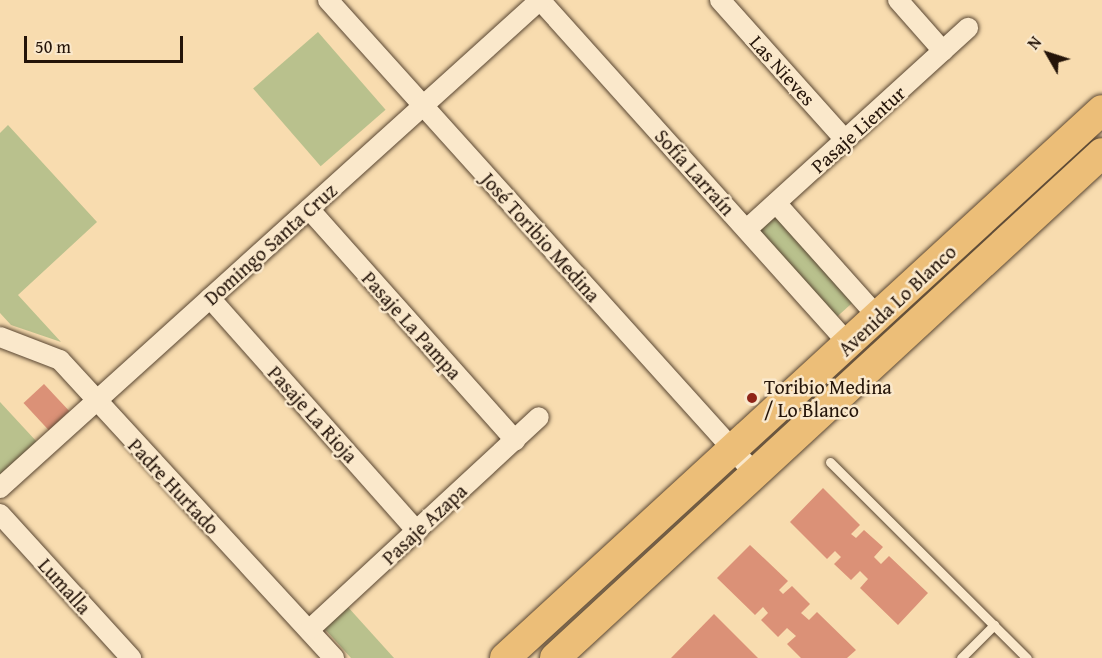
<!DOCTYPE html>
<meta charset="utf-8">
<style>
body{margin:0}
#map{position:relative;width:1102px;height:658px;overflow:hidden;background:#f8dcaf;font-family:"Gentium Book Plus",serif}
div>[style]{position:absolute}
.green>*{inset:0;background:#b9c18d;transform-origin:0 0}
.building>*{inset:0;background:#db9177;transform-origin:0 0}
.roads{filter:drop-shadow(0 0 2px #594632) drop-shadow(0 0 2px #594632)}
.service>*{height:9px;margin:-4.5px;padding:0 4.5px;transform-origin:4.5px;border-radius:4.5px;background:#fae8cb}
.minor>*{height:20px;margin:-10px;padding:0 10px;transform-origin:10px;border-radius:10px;background:#fae8cb}
.primary>*{height:30px;margin:-15px;padding:0 15px;transform-origin:15px;border-radius:15px;background:#ecbe78}
.dots>*{width:16px;height:16px;translate:-50% -50%;box-sizing:border-box;border:3px solid #fae8cb;border-radius:50%}
span{translate:-50% -50%;white-space:nowrap;text-align:center;line-height:1.15;-webkit-text-stroke:5px #fae8cb;paint-order:stroke}
.street-label{font-size:20px;color:#241409}
.poi-label{font-size:20px;color:#241409}
.left{translate:0 -50%;text-align:left}
.north{position:absolute;left:1018px;top:24px;width:60px;height:60px;-webkit-text-stroke:4px #fae8cb;paint-order:stroke;rotate:309deg;font-size:16px;font-weight:700;line-height:24px;text-align:center;color:#241409}
.north::after{content:'';display:block;margin:auto;width:21px;height:27px;background:#241409;clip-path:polygon(50% 0,100% 100%,50% 72%,0 100%)}
.scale{position:absolute;left:24px;top:36px;width:159px;height:27px;box-sizing:border-box;border:3px solid #241409;border-top:0;padding-left:8px;font-size:18px;line-height:21px;white-space:nowrap;color:#241409;-webkit-text-stroke:4px #fae8cb;paint-order:stroke}
</style>
<div id="map">
<div class="green">
<div style="left:318px;top:32px;width:103px;height:86px;rotate:49deg"></div>
<div style="clip-path:polygon(8px 125px,97px 222px,18px 295px,61px 342px,11px 325px,0 313px,0 133px)"></div>
<div style="left:775px;top:211px;width:120px;height:27px;rotate:48deg"></div>
<div style="clip-path:polygon(0 402px,37px 442px,0 476px)"></div>
<div style="clip-path:polygon(347px 606px,394px 658px,351px 658px,323px 627px)"></div>
</div>
<div class="building">
<div style="left:44px;top:384px;width:37px;height:28px;rotate:47deg"></div>
<div style="clip-path:polygon(823px 488px,860px 525px,851px 534px,856px 538px,864px 530px,883px 547px,874px 557px,881px 564px,889px 556px,928px 593px,898px 625px,860px 588px,868px 579px,860px 571px,851px 580px,834px 564px,841px 557px,835px 551px,827px 559px,790px 522px)"></div>
<div style="clip-path:polygon(750px 545px,788px 581px,779px 590px,783px 594px,792px 586px,810px 604px,801px 613px,809px 620px,817px 612px,856px 650px,847px 658px,801px 658px,787px 644px,796px 636px,787px 628px,778px 637px,761px 620px,768px 613px,763px 607px,755px 615px,717px 578px)"></div>
<div style="clip-path:polygon(714px 614px,758px 658px,671px 658px)"></div>
</div>
<div class="roads">
<div class="service">
<div style="left:830px;top:462px;width:278px;rotate:44.9deg"></div>
<div style="left:961px;top:658px;width:47px;rotate:-45deg"></div>
</div>
<div class="minor">
<div style="left:328px;top:0;width:638px;rotate:47.99deg"></div>
<div style="left:540px;top:0;width:462px;rotate:48.1deg"></div>
<div style="left:720px;top:0;width:188px;rotate:48.2deg"></div>
<div style="left:898px;top:0;width:68px;rotate:48.6deg"></div>
<div style="left:776px;top:203px;width:153px;rotate:48.2deg"></div>
<div style="left:309px;top:209px;width:310px;rotate:48.3deg"></div>
<div style="left:747px;top:229px;width:299px;rotate:-42.3deg"></div>
<div style="left:210px;top:298px;width:312px;rotate:48.4deg"></div>
<div style="left:0;top:337px;width:64px;rotate:21deg"></div>
<div style="left:60px;top:360px;width:405px;rotate:47.4deg"></div>
<div style="left:0;top:488px;width:728px;rotate:-42.1deg"></div>
<div style="left:0;top:514px;width:195px;rotate:47.7deg"></div>
<div style="left:309px;top:630px;width:313px;rotate:-42.8deg"></div>
</div>
<div class="primary">
<div style="left:505px;top:658px;width:810px;rotate:-42.55deg"></div>
<div style="left:555px;top:658px;width:744px;rotate:-42.71deg"></div>
</div>
</div>
<div class="dots">
<div style="left:752px;top:398px;background:#8f2418"></div>
</div>
<div class="street-label">
<span style="left:783px;top:70px;rotate:48deg">Las Nieves</span>
<span style="left:858px;top:129px;rotate:-42deg">Pasaje Lientur</span>
<span style="left:695px;top:172px;rotate:48deg">Sofía Larraín</span>
<span style="left:541px;top:237px;rotate:48deg">José Toribio Medina</span>
<span style="left:270px;top:244px;rotate:-42deg">Domingo Santa Cruz</span>
<span style="left:897px;top:300px;rotate:-43deg">Avenida Lo Blanco</span>
<span style="left:412px;top:325px;rotate:48deg">Pasaje La Pampa</span>
<span style="left:313px;top:414px;rotate:48deg">Pasaje La Rioja</span>
<span style="left:174px;top:486px;rotate:47deg">Padre Hurtado</span>
<span style="left:424px;top:524px;rotate:-43deg">Pasaje Azapa</span>
<span style="left:65px;top:586px;rotate:48deg">Lumalla</span>
</div>
<div class="poi-label">
<span class="left" style="left:764px;top:398px">Toribio Medina<br>/ Lo Blanco</span>
</div>
<div class="north">N</div>
<div class="scale">50 m</div>
</div>
